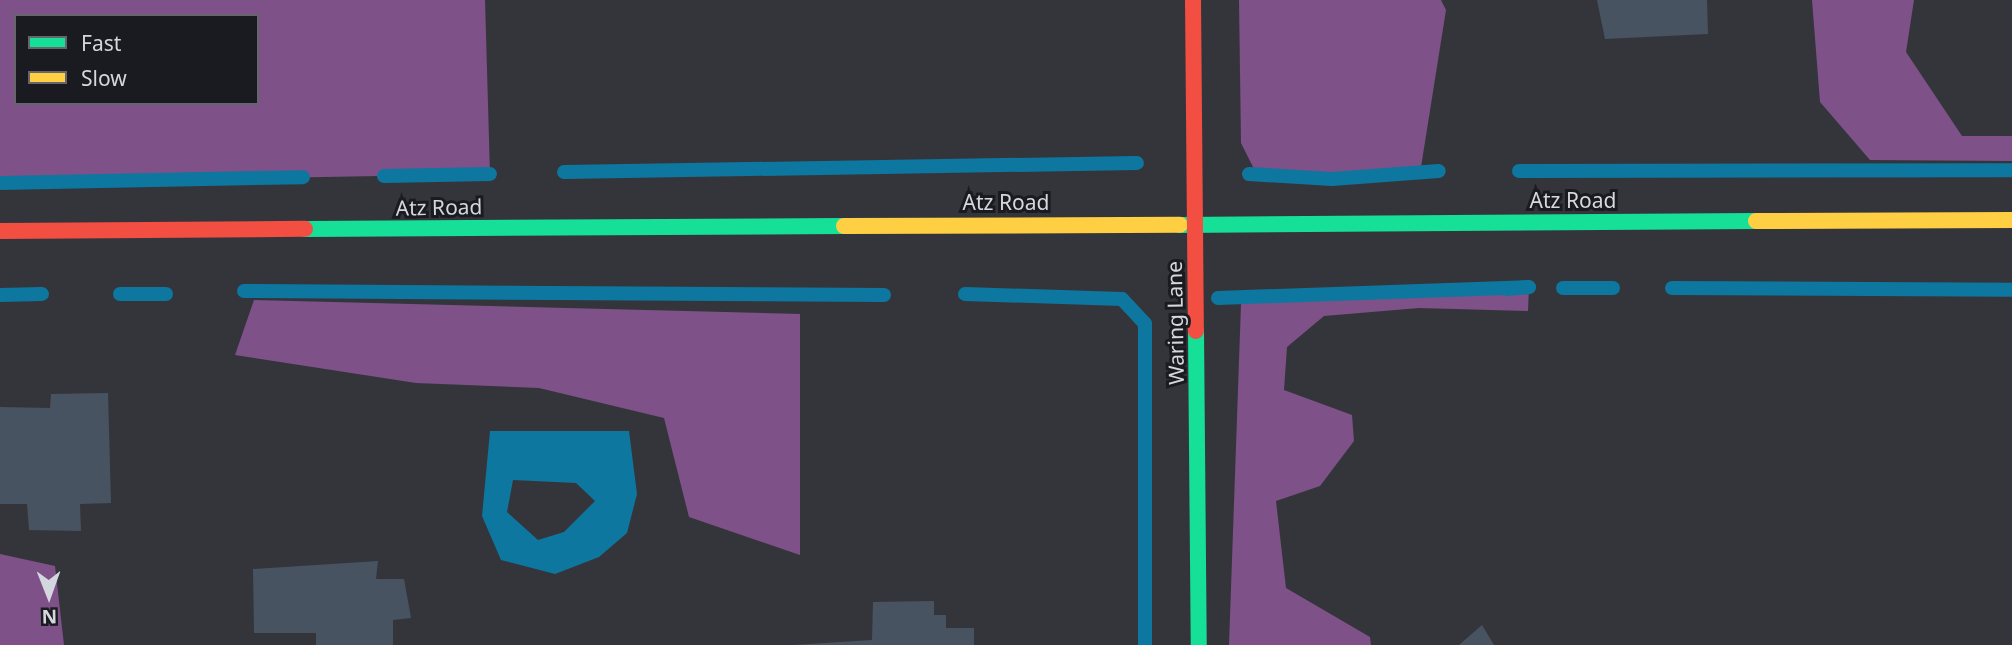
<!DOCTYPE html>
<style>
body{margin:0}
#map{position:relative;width:2012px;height:645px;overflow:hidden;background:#34353b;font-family:"Noto Sans",sans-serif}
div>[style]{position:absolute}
.forest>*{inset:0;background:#7e5188}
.water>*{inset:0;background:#0d77a0}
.stream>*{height:14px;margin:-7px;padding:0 7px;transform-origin:7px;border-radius:7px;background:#0d77a0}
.building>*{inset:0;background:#485362}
.fast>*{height:16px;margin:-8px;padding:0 8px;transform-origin:8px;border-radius:8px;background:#16e098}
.slow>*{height:16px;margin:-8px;padding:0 8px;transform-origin:8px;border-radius:8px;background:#ffcf43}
.jam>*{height:16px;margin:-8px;padding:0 8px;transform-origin:8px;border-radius:8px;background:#f24e42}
span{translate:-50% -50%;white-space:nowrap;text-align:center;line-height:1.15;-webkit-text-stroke:6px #1a1b20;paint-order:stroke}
.street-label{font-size:21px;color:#d5d7de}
.legend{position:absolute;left:14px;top:14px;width:245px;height:91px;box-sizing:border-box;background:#1a1b20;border:2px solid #65666c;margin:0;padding:9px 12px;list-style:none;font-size:21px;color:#d5d7de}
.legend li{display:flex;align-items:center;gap:14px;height:35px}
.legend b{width:35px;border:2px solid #65666c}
.north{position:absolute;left:14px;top:561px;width:70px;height:70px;-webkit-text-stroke:5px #1a1b20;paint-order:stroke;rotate:179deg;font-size:19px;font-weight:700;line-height:28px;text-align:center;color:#d5d7de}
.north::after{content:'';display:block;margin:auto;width:24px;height:32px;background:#d5d7de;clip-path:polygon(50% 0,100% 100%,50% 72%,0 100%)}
</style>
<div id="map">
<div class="forest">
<div style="clip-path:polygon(evenodd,0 0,485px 0,490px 174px,0 183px,0 0,16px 16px,257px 16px,257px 103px,16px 103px,16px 16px)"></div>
<div style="clip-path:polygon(1239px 0,1441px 0,1446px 10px,1421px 167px,1332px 179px,1256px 173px,1241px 143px)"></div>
<div style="clip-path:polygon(1812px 0,1914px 0,1906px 52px,1962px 136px,2012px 136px,2012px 161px,1870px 160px,1820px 102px)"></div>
<div style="clip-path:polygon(1529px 287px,1528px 311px,1419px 308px,1324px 316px,1287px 347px,1284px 390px,1352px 415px,1354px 441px,1320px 486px,1276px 501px,1286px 588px,1370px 637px,1371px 645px,1229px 645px,1241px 304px,1286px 295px)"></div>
<div style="clip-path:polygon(254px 300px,800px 314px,800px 555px,689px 517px,664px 418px,539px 388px,416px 383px,235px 355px)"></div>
<div style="clip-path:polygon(0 554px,55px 566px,64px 645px,0 645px)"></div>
</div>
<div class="water">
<div style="clip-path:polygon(evenodd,490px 431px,629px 431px,637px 494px,627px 533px,599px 557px,555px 574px,501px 560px,482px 516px,490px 431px,513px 480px,576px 483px,595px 501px,564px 532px,538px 540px,507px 512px,513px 480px)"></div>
</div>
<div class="stream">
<div style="left:1519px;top:171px;width:493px;rotate:-0.1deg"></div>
<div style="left:564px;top:172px;width:573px;rotate:-0.9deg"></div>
<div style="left:1249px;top:174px;width:83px;rotate:3.4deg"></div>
<div style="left:1332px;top:179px;width:107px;rotate:-4.3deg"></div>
<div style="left:384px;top:176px;width:106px;rotate:-1.1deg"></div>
<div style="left:0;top:183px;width:303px;rotate:-1.1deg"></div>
<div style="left:1563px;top:288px;width:50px"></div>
<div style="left:1672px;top:288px;width:340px;rotate:0.3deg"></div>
<div style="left:244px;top:291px;width:640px;rotate:0.36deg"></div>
<div style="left:120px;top:294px;width:46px"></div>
<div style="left:965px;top:294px;width:157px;rotate:1.8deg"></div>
<div style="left:1122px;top:299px;width:34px;rotate:47deg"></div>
<div style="left:1145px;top:324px;width:321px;rotate:90deg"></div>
<div style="left:0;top:295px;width:42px;rotate:-1.4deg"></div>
<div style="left:1218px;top:298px;width:311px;rotate:-2deg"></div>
<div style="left:1529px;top:287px;width:22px;rotate:175deg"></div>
</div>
<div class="building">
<div style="clip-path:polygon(1597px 0,1707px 0,1708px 34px,1605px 39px)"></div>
<div style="clip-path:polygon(108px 393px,111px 503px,80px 504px,81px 531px,29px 530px,27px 504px,0 504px,0 407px,50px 408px,51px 394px)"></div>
<div style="clip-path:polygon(378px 561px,376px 579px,404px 579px,411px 618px,393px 620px,393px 645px,316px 645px,316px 633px,254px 633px,253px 569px)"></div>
<div style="clip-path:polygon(934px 601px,934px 615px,946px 615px,946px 628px,974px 628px,974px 645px,793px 645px,872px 640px,873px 602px)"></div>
<div style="clip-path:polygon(1482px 625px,1494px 645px,1459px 645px)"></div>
</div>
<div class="fast">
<div style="left:1180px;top:225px;width:576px;rotate:-0.4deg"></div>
<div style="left:305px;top:229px;width:539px;rotate:-0.32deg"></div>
<div style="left:1196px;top:331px;width:314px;rotate:89.5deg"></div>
</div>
<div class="slow">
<div style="left:1756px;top:221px;width:256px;rotate:-0.2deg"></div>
<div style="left:844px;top:226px;width:336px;rotate:-0.2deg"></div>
</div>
<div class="jam">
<div style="left:1193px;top:0;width:331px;rotate:89.5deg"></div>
<div style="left:0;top:231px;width:305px;rotate:-0.4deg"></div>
</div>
<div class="street-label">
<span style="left:1573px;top:200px">Atz Road</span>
<span style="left:1006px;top:202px">Atz Road</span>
<span style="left:439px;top:207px;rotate:-1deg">Atz Road</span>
<span style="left:1175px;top:323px;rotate:-91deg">Waring Lane</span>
</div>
<ul class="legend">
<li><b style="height:9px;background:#16e098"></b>Fast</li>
<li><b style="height:9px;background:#ffcf43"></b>Slow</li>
</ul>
<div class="north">N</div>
</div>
